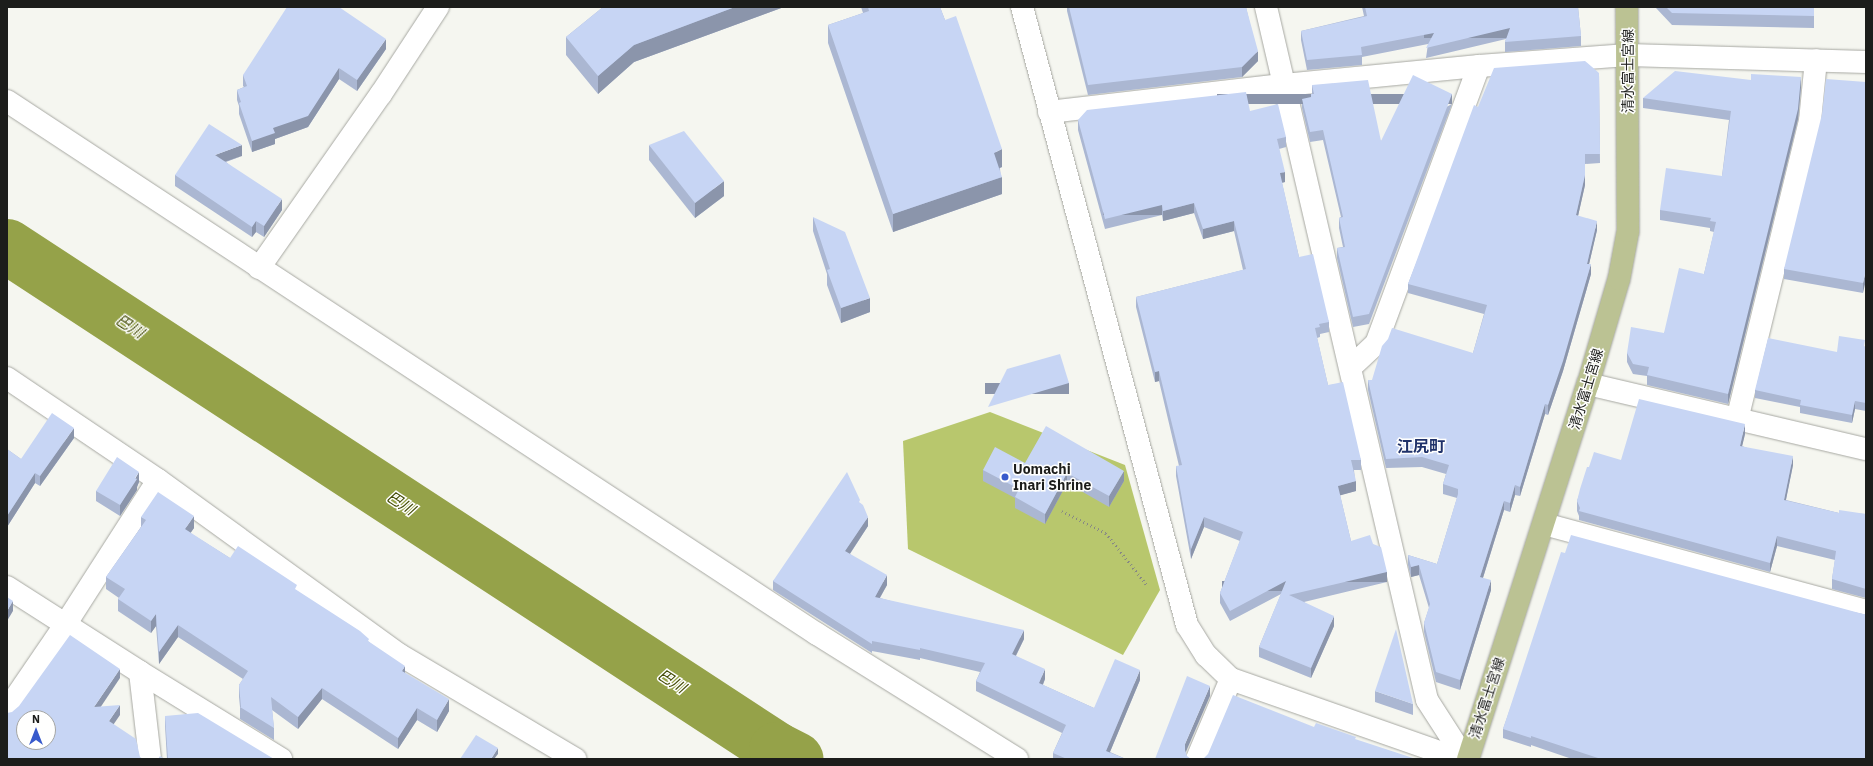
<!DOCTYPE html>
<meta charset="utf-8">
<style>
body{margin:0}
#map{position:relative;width:1873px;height:766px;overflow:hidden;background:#f5f6f0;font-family:"IBM Plex Sans","Noto Sans JP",sans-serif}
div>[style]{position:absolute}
.forest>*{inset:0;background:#b8c76d}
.river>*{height:55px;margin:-27.5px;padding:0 27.5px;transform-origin:27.5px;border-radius:27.5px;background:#95a249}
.path>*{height:2.5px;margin-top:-1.25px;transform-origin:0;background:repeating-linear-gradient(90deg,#878884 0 1px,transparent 0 4px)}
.roads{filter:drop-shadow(0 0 1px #a7a8a2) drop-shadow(0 0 1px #a7a8a2)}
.minor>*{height:22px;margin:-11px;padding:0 11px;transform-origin:11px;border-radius:11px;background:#fff}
.tertiary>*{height:22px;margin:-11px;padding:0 11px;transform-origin:11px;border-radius:11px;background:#fff}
.primary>*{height:22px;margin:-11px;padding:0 11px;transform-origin:11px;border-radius:11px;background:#bbc293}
.wall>*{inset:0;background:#abb7d2}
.shaded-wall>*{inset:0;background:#8b95ab;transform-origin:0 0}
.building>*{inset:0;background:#c7d5f4}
.dots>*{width:11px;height:11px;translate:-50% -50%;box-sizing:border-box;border:2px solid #fffffe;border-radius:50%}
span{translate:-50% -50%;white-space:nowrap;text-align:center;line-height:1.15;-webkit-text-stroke:3px #fffffe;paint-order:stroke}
.street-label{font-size:14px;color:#1c1d1b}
.poi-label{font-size:14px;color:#1c1d1b;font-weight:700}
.left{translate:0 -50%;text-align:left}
.water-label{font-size:15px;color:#454d07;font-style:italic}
.quarter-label{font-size:16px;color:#1f3169;font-weight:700}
.frame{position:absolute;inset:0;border:8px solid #1c1d1b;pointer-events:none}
.north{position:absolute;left:16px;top:710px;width:40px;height:40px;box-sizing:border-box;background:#fffffe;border:1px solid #a4a5a3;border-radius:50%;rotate:0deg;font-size:11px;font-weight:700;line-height:16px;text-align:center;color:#1c1d1b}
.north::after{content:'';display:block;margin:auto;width:14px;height:18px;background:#385acc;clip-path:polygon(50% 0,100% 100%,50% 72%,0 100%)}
</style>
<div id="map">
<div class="forest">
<div style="clip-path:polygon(990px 412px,1125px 465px,1160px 590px,1123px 655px,908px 549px,903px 441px)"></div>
</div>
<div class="river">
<div style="left:7px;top:246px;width:919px;rotate:33.19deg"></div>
<div style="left:776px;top:749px;width:22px;rotate:27deg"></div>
</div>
<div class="path">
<div style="left:1062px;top:511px;width:49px;rotate:26.6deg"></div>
<div style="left:1106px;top:533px;width:66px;rotate:51.7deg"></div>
</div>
<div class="roads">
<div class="minor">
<div style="left:1022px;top:7px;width:640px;rotate:75.05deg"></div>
<div style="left:1187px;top:625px;width:36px;rotate:58deg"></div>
<div style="left:1206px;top:655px;width:35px;rotate:44deg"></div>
<div style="left:1231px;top:679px;width:243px;rotate:19.3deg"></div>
<div style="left:7px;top:101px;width:970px;rotate:33.35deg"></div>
<div style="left:817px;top:634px;width:236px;rotate:32deg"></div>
<div style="left:259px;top:268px;width:213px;rotate:-55deg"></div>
<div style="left:381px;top:94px;width:104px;rotate:-56.8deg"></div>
<div style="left:1351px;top:367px;width:34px;rotate:-43deg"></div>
<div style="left:1376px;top:344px;width:296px;rotate:-69.7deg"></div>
<div style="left:7px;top:378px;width:182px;rotate:34deg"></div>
<div style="left:158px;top:480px;width:299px;rotate:35.9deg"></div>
<div style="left:400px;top:655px;width:204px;rotate:30.7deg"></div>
<div style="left:1588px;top:384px;width:285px;rotate:13.2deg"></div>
<div style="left:1737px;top:420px;width:308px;rotate:-76.3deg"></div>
<div style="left:1810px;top:121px;width:61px;rotate:-84.4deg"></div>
<div style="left:1544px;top:524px;width:334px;rotate:15.1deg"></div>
<div style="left:7px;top:587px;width:158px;rotate:32.6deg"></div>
<div style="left:140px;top:672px;width:88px;rotate:83.4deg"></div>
<div style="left:140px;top:672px;width:166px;rotate:31.7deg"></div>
<div style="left:7px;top:710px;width:103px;rotate:-55.7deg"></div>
<div style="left:65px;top:625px;width:172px;rotate:-57.3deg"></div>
<div style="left:1197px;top:759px;width:87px;rotate:-67deg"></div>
</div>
<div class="tertiary">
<div style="left:1266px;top:7px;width:711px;rotate:76.92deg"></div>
<div style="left:1427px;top:700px;width:70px;rotate:57.2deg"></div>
<div style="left:1049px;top:112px;width:237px;rotate:-6.6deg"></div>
<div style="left:1284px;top:85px;width:196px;rotate:-5.6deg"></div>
<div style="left:1479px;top:66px;width:149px;rotate:-4.2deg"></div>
<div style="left:1628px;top:55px;width:238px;rotate:1.7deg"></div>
</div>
<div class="primary">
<div style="left:1468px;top:759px;width:394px;rotate:-72.3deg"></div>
<div style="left:1588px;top:384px;width:109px;rotate:-73.6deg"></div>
<div style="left:1619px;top:279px;width:49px;rotate:-79.4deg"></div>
<div style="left:1628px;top:231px;width:224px;rotate:-90.3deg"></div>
</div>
</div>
<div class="wall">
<div style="clip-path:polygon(603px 7px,784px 7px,634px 62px,598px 94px,566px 55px,566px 37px)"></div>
<div style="clip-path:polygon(861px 7px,940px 7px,945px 20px,1002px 167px,1000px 168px,1002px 194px,893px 232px,828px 43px,828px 25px,863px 13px)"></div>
<div style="clip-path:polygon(1067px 7px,1246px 7px,1258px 61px,1242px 77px,1088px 95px,1067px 11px)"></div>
<div style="clip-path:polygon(1362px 7px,1578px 7px,1581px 36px,1581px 46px,1505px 52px,1505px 42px,1506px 39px,1426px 58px,1428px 44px,1362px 57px,1362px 65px,1307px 70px,1301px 40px,1301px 31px,1364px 16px)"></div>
<div style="clip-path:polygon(1656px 7px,1814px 7px,1814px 28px,1672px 25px,1656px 8px)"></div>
<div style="clip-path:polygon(386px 49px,357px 91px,339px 79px,308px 127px,275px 139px,275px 144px,252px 152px,239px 114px,239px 106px,237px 100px,237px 90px,244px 87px,243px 86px,243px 75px)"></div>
<div style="clip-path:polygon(1599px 73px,1600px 163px,1585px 164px,1585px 185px,1578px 216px,1597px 230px,1589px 264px,1591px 274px,1563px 371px,1548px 415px,1545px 414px,1520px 496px,1515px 495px,1510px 512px,1504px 510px,1483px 578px,1491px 590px,1460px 690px,1436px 682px,1424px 632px,1424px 623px,1429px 608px,1419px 575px,1411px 577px,1408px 565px,1408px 555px,1437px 564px,1457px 498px,1443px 494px,1443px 484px,1446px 474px,1422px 467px,1386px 468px,1368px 390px,1368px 380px,1372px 380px,1473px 353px,1484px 314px,1408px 293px,1408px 284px,1478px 107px)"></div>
<div style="clip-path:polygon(1866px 82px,1863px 293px,1784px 279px,1784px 269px)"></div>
<div style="clip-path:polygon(1312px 85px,1381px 141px,1452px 104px,1369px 324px,1353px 327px,1337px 258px,1337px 248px,1343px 247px,1339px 228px,1339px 218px,1341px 217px,1323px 140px,1310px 142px,1302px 108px,1302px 99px,1311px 97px,1311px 94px,1312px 94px)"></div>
<div style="clip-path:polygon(1801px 87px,1798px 119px,1728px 404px,1647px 385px,1647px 376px,1633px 374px,1627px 362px,1627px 353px,1664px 333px,1704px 274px,1714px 232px,1710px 231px,1710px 228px,1660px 220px,1660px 210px,1722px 176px,1729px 120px,1643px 108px,1643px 98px)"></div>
<div style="clip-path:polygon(1250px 111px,1286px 137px,1286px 147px,1279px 149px,1285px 182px,1282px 183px,1299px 257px,1329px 322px,1329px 332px,1320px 334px,1320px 337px,1317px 338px,1328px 385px,1361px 460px,1361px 470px,1354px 470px,1356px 491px,1340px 495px,1351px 541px,1373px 544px,1387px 582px,1304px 602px,1334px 626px,1311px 678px,1259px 657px,1259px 647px,1281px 594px,1230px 621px,1220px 603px,1220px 593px,1240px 541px,1204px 527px,1191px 559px,1176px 476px,1176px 466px,1179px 466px,1159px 381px,1155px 382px,1136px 307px,1136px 297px,1243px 270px,1234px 231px,1203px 239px,1194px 213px,1163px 221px,1162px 215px,1105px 229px,1078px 130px,1078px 120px)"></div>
<div style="clip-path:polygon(649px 145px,724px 196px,695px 218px,649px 160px)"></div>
<div style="clip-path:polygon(242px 156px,226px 162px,282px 210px,264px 237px,256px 232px,252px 237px,175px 186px,175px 175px)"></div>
<div style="clip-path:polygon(813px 217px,870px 312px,841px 323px,827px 285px,827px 274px,813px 231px)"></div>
<div style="clip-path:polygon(1866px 347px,1866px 411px,1855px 409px,1852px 423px,1800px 413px,1800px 407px,1755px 398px,1755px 390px,1837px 352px)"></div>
<div style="clip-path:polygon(1745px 434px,1742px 446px,1793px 465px,1786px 500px,1839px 513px,1866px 514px,1866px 598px,1832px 589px,1832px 579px,1835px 560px,1777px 546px,1770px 572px,1579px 520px,1579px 516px,1577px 511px,1577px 501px,1589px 467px,1621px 460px)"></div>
<div style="clip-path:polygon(74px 438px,40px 486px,35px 483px,7px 527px,7px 449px,21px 459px)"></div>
<div style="clip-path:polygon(1025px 463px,1124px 481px,1109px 507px,1067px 483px,1045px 524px,1015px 508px,1015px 498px,983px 481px,983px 470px)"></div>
<div style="clip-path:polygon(139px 482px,137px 487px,137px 490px,120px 516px,96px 501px,96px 491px)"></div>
<div style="clip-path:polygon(860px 503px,868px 526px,850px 554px,887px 585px,880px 598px,1024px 639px,1016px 656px,1045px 679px,1043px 685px,1094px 708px,1140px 680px,1110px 752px,1126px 759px,1053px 759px,1053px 753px,1062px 733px,976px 691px,976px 681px,980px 672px,920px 658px,920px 660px,872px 651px,872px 653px,773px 590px,773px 581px)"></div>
<div style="clip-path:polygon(141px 517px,194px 528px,190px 533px,230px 558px,297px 591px,369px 642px,449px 711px,437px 732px,417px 720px,398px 749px,322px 699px,298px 729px,272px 710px,274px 728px,274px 740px,240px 719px,240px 707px,239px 697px,239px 685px,243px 679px,178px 637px,159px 664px,156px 626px,151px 633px,118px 611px,118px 599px,119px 598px,106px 589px,106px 577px,141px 527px)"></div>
<div style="clip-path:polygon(1565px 553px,1863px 614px,1866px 759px,1572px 759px,1531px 745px,1531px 747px,1503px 738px,1503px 729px)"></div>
<div style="clip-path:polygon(1375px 691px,1413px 704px,1413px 715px,1375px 702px)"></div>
<div style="clip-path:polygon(165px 716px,274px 759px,167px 759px,165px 726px)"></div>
</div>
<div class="shaded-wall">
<div style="clip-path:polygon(735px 7px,784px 7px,634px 62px,598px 94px,598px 76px,634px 45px)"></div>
<div style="left:1510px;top:28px;width:10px;height:86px;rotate:90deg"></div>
<div style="clip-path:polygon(386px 39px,386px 49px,357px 91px,357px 80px)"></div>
<div style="clip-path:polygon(1258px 51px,1258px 61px,1242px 77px,1242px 67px)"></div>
<div style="clip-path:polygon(339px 68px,339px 79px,308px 127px,275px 139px,275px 144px,252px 152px,252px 141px,273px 128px)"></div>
<div style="clip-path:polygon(1801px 77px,1801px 87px,1798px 119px,1728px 404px,1728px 394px)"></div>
<div style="left:1452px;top:94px;width:10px;height:235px;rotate:90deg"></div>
<div style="clip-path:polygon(242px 145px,242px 156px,215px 165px,215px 155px)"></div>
<div style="clip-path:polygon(1002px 149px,1002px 167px,994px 170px,994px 153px)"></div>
<div style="clip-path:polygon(1285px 172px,1285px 182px,1280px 183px,1280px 173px)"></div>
<div style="clip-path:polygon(1585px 175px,1585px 185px,1576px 225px,1576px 215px)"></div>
<div style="clip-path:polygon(1002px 177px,1002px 194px,893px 232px,893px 214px)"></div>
<div style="clip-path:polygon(724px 181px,724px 196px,695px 218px,695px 203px)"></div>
<div style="clip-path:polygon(282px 199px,282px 210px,264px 237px,264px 226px)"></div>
<div style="clip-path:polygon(1194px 203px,1194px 213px,1163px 221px,1163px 211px)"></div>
<div style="left:1162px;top:205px;width:10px;height:59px;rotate:90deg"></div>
<div style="clip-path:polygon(256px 221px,256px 232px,252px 237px,252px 227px)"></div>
<div style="clip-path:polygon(1234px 221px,1234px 231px,1203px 239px,1203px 229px)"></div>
<div style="clip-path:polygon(1597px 221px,1597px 230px,1587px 273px,1587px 264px)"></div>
<div style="clip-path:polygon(1591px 264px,1591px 274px,1563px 371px,1548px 415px,1548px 405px)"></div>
<div style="clip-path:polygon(1866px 270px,1866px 280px,1863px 293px,1863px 283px)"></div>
<div style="clip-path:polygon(870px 298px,870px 312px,841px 323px,841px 308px)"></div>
<div style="clip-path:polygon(1159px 371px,1159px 381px,1155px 382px,1155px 372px)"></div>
<div style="left:1069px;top:383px;width:11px;height:84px;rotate:90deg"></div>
<div style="clip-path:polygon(1855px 401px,1855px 409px,1852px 423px,1852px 415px)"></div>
<div style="clip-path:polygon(1545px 404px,1545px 414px,1520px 496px,1520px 487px)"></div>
<div style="clip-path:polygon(1745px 424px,1745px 434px,1740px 455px,1740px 446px)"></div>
<div style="clip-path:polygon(74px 428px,74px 438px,40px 486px,40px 476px)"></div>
<div style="clip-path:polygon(1793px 456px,1793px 465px,1784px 509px,1784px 500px)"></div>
<div style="clip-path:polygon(1124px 471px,1124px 481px,1109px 507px,1109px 496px)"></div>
<div style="clip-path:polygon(139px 472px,139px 482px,137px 487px,137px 490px,120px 516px,120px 505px)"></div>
<div style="clip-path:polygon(35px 473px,35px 483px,7px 527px,7px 516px)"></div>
<div style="clip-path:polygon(1067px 473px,1067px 483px,1045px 524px,1045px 514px)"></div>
<div style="clip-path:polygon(1356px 481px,1356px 491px,1338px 496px,1338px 486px)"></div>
<div style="clip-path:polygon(1515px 485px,1515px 495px,1510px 512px,1510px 503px)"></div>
<div style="clip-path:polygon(1504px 501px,1504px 510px,1480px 587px,1480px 577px)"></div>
<div style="clip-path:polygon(194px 516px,194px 528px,185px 541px,185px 529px)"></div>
<div style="clip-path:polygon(868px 517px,868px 526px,845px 561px,845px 551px)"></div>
<div style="clip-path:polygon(1204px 517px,1204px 527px,1191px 559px,1191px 549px)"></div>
<div style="clip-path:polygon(1777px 536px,1777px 546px,1770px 572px,1770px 563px)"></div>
<div style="clip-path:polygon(1419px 565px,1419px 575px,1411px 577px,1411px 567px)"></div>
<div style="left:1387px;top:572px;width:10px;height:101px;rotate:90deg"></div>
<div style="clip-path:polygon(887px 575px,887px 585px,875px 606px,875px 597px)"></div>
<div style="clip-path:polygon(1491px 580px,1491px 590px,1460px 690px,1460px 680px)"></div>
<div style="left:1286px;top:581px;width:10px;height:64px;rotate:90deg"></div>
<div style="clip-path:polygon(13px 601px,13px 611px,7px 621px,7px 611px)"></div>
<div style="clip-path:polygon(156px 614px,156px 626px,151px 633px,151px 621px)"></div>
<div style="clip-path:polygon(1334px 616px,1334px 626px,1311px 678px,1311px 668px)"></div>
<div style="clip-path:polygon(178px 625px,178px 637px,159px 664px,159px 652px)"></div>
<div style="clip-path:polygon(1024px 630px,1024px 639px,1012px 663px,1012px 654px)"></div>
<div style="clip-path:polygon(405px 666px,405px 678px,402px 671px)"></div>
<div style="clip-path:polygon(120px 669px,120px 678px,94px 717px,94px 707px)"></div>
<div style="clip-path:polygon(1045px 669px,1045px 679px,1039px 693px,1039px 683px)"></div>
<div style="clip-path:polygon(1140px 670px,1140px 680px,1107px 759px,1106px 751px)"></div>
<div style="clip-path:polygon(1210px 686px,1210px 696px,1185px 754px,1185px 744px)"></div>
<div style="clip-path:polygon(322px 688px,322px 699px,298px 729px,298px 717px)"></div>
<div style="clip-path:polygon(449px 699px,449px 711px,437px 732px,437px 720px)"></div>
<div style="clip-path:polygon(120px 705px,120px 715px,109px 731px,109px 721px)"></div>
<div style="clip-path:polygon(417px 708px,417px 720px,398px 749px,398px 738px)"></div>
<div style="clip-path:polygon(498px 748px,498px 754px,494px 759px,491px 759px)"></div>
</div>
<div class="building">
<div style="clip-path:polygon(287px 7px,339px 7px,386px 39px,357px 80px,339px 68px,308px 116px,273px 128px,275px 133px,252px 141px,239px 103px,241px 102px,237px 90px,247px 86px,243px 75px)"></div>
<div style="clip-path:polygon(603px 7px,735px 7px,634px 45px,598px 76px,566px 37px)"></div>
<div style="clip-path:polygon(868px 7px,940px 7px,945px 20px,956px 16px,1002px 149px,994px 153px,1002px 177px,893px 214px,828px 25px,869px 11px)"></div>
<div style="clip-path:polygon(1069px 7px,1246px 7px,1258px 51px,1242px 67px,1088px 85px)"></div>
<div style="clip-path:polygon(1365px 7px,1578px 7px,1581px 36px,1505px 42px,1510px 28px,1426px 48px,1434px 33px,1361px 47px,1362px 55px,1307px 60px,1301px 31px,1367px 16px)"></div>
<div style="clip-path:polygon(1666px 7px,1814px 7px,1814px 16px,1672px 13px)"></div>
<div style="clip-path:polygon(1585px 61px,1599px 73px,1600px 154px,1585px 154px,1585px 175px,1576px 215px,1597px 221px,1587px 264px,1591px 264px,1563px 361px,1548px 405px,1545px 404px,1520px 487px,1515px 485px,1510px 503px,1504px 501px,1480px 577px,1491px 580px,1460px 680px,1436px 672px,1424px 623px,1430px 604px,1419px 565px,1411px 567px,1408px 555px,1437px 564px,1458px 494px,1458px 489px,1443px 484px,1449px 465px,1422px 457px,1386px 459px,1368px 380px,1372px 380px,1382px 346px,1388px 339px,1392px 328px,1473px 353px,1487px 305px,1408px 284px,1474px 105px,1478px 107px,1494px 68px)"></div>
<div style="clip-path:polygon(1675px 71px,1751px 80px,1751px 74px,1801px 77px,1798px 109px,1728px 394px,1647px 375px,1649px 367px,1633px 364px,1627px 353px,1631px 327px,1664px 333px,1679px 268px,1704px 274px,1716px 222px,1710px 221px,1711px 218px,1660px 210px,1666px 168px,1722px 176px,1731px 111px,1643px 98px)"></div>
<div style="clip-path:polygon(1413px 75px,1452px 94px,1369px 314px,1353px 317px,1337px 248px,1345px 247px,1339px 218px,1343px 217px,1323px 130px,1310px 132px,1302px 99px,1311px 97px,1311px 94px,1314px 94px,1312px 85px,1368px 80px,1381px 141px)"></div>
<div style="clip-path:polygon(1826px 79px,1866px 82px,1866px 270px,1863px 283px,1784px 269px,1822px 114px)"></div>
<div style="clip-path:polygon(1246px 92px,1250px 111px,1278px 104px,1286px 137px,1277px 139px,1285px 172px,1280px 173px,1299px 257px,1313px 254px,1329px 322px,1319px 324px,1320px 327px,1315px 328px,1328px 385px,1343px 382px,1361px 460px,1351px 460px,1356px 481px,1338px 486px,1351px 541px,1370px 535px,1373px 544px,1381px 547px,1387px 572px,1289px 595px,1334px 616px,1311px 668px,1259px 647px,1286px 581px,1230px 611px,1220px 593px,1243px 532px,1204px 517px,1191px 549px,1176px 466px,1182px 465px,1159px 371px,1155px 372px,1136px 297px,1246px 269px,1234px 221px,1203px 229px,1194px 203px,1163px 211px,1162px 205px,1105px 219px,1078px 120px,1087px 110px)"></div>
<div style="clip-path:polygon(209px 124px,242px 145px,215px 155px,282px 199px,264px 226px,256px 221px,252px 227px,175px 175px)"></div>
<div style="clip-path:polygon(684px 131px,724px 181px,695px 203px,649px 145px)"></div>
<div style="clip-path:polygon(813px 217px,845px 232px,870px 298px,841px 308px,827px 270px,830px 269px)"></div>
<div style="clip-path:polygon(1839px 336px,1865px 340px,1864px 346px,1866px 347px,1866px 403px,1855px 401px,1852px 415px,1800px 405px,1801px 400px,1755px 390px,1768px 338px,1837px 352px)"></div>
<div style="clip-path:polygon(1060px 354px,1069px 383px,988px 407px,1007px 369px)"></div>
<div style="clip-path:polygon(1639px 399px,1745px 424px,1740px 446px,1793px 456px,1784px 500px,1839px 513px,1839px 510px,1866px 514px,1866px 589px,1832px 579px,1836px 551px,1777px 536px,1770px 563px,1579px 511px,1580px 508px,1577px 501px,1580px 489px,1587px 467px,1589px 467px,1594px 452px,1621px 460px)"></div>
<div style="clip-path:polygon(52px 413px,74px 428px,40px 476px,35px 473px,7px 516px,7px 449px,21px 459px)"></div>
<div style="clip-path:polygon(1046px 426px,1124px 471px,1109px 496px,1067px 473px,1045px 514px,1015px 497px,1019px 489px,983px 470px,995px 447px,1025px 463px)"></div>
<div style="clip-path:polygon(117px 457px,139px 472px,135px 478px,137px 479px,120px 505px,96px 491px)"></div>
<div style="clip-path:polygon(847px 472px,860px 500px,859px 502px,863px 505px,868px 517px,845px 551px,887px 575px,875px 597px,1024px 630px,1012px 654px,1045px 669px,1039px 683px,1094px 708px,1115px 659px,1140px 670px,1106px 751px,1126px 759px,1067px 759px,1053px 753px,1066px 725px,976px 681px,985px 663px,920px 648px,920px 650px,872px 641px,872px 644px,773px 581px)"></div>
<div style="clip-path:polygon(158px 492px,194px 516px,185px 529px,230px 558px,238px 546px,297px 585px,295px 589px,360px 631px,369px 639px,368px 641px,405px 666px,402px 671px,449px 699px,437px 720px,417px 708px,398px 738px,322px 688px,298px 717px,271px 697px,274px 728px,240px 707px,241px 707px,239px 685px,248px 671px,178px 625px,159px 652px,156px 614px,151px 621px,118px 599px,125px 589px,106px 577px,146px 520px,141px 517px)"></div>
<div style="clip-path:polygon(1571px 535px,1863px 614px,1866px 614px,1866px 759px,1601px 759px,1531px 736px,1531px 738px,1503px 729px,1561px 552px,1565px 553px)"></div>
<div style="clip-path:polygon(7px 597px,13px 601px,7px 611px)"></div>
<div style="clip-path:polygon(1396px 629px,1413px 704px,1375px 691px)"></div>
<div style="clip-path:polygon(evenodd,70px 635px,120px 669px,94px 707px,120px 705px,109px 721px,136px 739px,140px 757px,143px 759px,7px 759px,7px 713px,12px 712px,19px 706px,70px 635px,24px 718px,48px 718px,48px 742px,24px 742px,24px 718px)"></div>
<div style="clip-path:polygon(1187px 676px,1210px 686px,1185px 744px,1185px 750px,1187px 756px,1191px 759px,1155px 759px)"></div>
<div style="clip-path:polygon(1233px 695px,1314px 727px,1316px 723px,1356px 737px,1355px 739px,1416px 759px,1203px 759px,1208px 754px)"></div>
<div style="clip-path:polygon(198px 713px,274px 759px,168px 759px,165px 716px)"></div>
<div style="clip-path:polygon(476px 735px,498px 748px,491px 759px,460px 759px)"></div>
<div style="clip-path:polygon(160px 756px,165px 759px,158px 759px)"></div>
</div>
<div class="dots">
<div style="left:1005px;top:477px;background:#385acc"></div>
</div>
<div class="street-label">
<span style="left:1628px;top:71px;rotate:-90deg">清水富士宮線</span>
<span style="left:1586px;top:389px;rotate:-73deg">清水富士宮線</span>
<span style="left:1487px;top:698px;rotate:-72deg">清水富士宮線</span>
</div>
<div class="poi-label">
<span class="left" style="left:1013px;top:477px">Uomachi<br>Inari Shrine</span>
</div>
<div class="water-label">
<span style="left:130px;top:326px;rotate:33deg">巴川</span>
<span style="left:401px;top:503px;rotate:33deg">巴川</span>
<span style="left:672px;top:681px;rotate:33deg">巴川</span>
</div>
<div class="quarter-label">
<span style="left:1421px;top:446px">江尻町</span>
</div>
<div class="frame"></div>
<div class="north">N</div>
</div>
